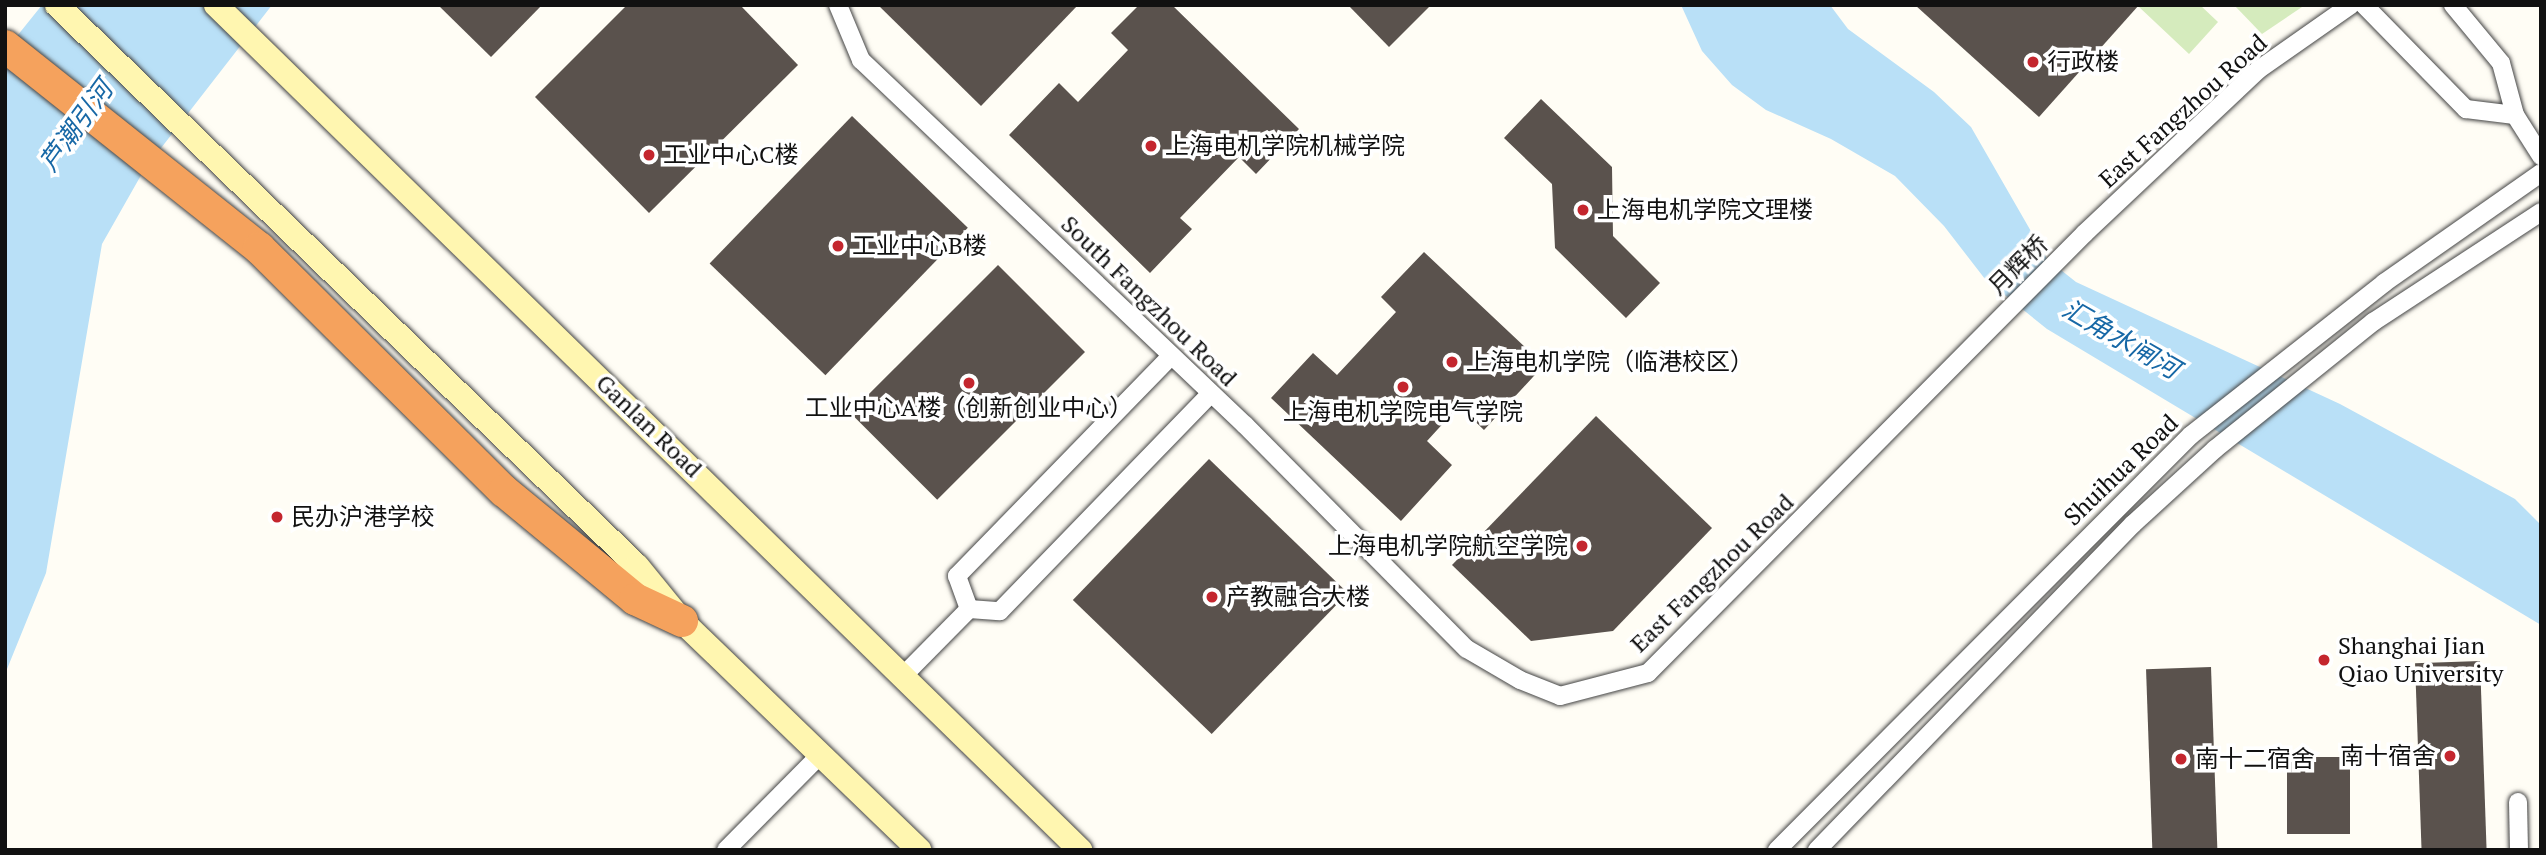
<!DOCTYPE html>
<meta charset="utf-8">
<style>
body{margin:0}
#map{position:relative;width:2546px;height:855px;overflow:hidden;background:#fffdf5;font-family:"PT Serif","Noto Sans SC",serif}
div>[style]{position:absolute}
.green>*{inset:0;background:#d5ebbd}
.water>*{inset:0;background:#b9e0f7}
.building>*{inset:0;background:#5a524d;transform-origin:0 0}
.roads{filter:drop-shadow(0 0 2px #444) drop-shadow(0 0 2px #444)}
.minor>*{height:18px;margin:-9px;padding:0 9px;transform-origin:9px;border-radius:9px;background:#fff}
.secondary>*{height:24px;margin:-12px;padding:0 12px;transform-origin:12px;border-radius:12px;background:#fff6b0}
.motorway>*{height:32px;margin:-16px;padding:0 16px;transform-origin:16px;border-radius:16px;background:#f5a25d}
.dots>*{width:19px;height:19px;translate:-50% -50%;box-sizing:border-box;border:4px solid #fff;border-radius:50%}
span{translate:-50% -50%;white-space:nowrap;text-align:center;line-height:1.15;-webkit-text-stroke:7px #fff;paint-order:stroke}
.poi-label{font-size:24px;color:#111}
.left{translate:0 -50%;text-align:left}
.right{translate:-100% -50%;text-align:right}
.street-label{font-size:24px;color:#111}
.water-label{font-size:26px;color:#1768a6;font-style:italic}
.frame{position:absolute;inset:0;border:7px solid #111;pointer-events:none}
</style>
<div id="map">
<div class="green">
<div style="clip-path:polygon(2200px 5px,2218px 22px,2189px 54px,2138px 6px)"></div>
<div style="clip-path:polygon(2234px 5px,2305px 5px,2262px 34px)"></div>
</div>
<div class="water">
<div style="clip-path:polygon(42px 5px,272px 5px,144px 170px,102px 244px,46px 573px,5px 674px,5px 51px)"></div>
<div style="clip-path:polygon(1681px 5px,1830px 5px,1848px 29px,1934px 92px,1971px 127px,2047px 259px,2076px 282px,2340px 404px,2515px 499px,2541px 525px,2541px 625px,2047px 329px,1985px 279px,1944px 226px,1895px 176px,1831px 139px,1766px 110px,1732px 85px,1702px 51px)"></div>
</div>
<div class="building">
<div style="clip-path:polygon(438px 5px,542px 5px,491px 57px)"></div>
<div style="clip-path:polygon(627px 5px,740px 5px,798px 65px,649px 213px,535px 97px)"></div>
<div style="clip-path:polygon(878px 5px,1078px 5px,981px 106px)"></div>
<div style="clip-path:polygon(1139px 5px,1172px 5px,1299px 129px,1256px 174px,1239px 157px,1180px 218px,1192px 229px,1150px 273px,1009px 135px,1059px 83px,1078px 102px,1128px 50px,1111px 33px)"></div>
<div style="clip-path:polygon(1348px 5px,1431px 5px,1389px 47px)"></div>
<div style="clip-path:polygon(1915px 5px,2139px 5px,2039px 117px)"></div>
<div style="clip-path:polygon(1541px 99px,1612px 167px,1613px 236px,1660px 283px,1626px 318px,1555px 248px,1552px 184px,1504px 138px)"></div>
<div style="left:852px;top:116px;width:161px;height:205px;rotate:44deg"></div>
<div style="clip-path:polygon(1424px 252px,1544px 365px,1484px 430px,1459px 406px,1427px 441px,1452px 465px,1401px 521px,1271px 398px,1313px 353px,1337px 375px,1396px 312px,1381px 297px)"></div>
<div style="left:998px;top:265px;width:123px;height:209px;rotate:45deg"></div>
<div style="clip-path:polygon(1596px 416px,1712px 528px,1613px 631px,1531px 641px,1452px 565px)"></div>
<div style="left:1209px;top:459px;width:193px;height:196px;rotate:44deg"></div>
<div style="left:2480px;top:661px;width:189px;height:65px;rotate:88deg"></div>
<div style="left:2211px;top:667px;width:183px;height:65px;rotate:88deg"></div>
<div style="left:2287px;top:757px;width:63px;height:77px"></div>
</div>
<div class="roads">
<div class="minor">
<div style="left:838px;top:5px;width:60px;rotate:67.3deg"></div>
<div style="left:861px;top:60px;width:530px;rotate:43.55deg"></div>
<div style="left:1245px;top:425px;width:315px;rotate:45.3deg"></div>
<div style="left:1467px;top:649px;width:61px;rotate:30.3deg"></div>
<div style="left:1520px;top:680px;width:43px;rotate:21.8deg"></div>
<div style="left:1560px;top:696px;width:91px;rotate:-14.6deg"></div>
<div style="left:1648px;top:673px;width:620px;rotate:-45.2deg"></div>
<div style="left:2085px;top:233px;width:238px;rotate:-43.3deg"></div>
<div style="left:2258px;top:70px;width:113px;rotate:-35deg"></div>
<div style="left:2364px;top:5px;width:146px;rotate:45.6deg"></div>
<div style="left:2466px;top:109px;width:49px;rotate:7deg"></div>
<div style="left:2453px;top:5px;width:75px;rotate:50.4deg"></div>
<div style="left:2501px;top:63px;width:54px;rotate:74.9deg"></div>
<div style="left:2515px;top:115px;width:49px;rotate:57.6deg"></div>
<div style="left:1171px;top:356px;width:307px;rotate:134.2deg"></div>
<div style="left:957px;top:576px;width:35px;rotate:70deg"></div>
<div style="left:969px;top:609px;width:31px;rotate:4deg"></div>
<div style="left:1000px;top:611px;width:302px;rotate:-45.9deg"></div>
<div style="left:904px;top:675px;width:93px;rotate:-45.4deg"></div>
<div style="left:2518px;top:802px;width:48px;rotate:88.8deg"></div>
<div style="left:726px;top:850px;width:134px;rotate:-45.3deg"></div>
<div style="left:1777px;top:850px;width:586px;rotate:-45.07deg"></div>
<div style="left:2191px;top:435px;width:246px;rotate:-38.2deg"></div>
<div style="left:2384px;top:283px;width:192px;rotate:-35deg"></div>
<div style="left:1817px;top:850px;width:454px;rotate:-45.9deg"></div>
<div style="left:2133px;top:524px;width:111px;rotate:-42.4deg"></div>
<div style="left:2215px;top:449px;width:203px;rotate:-38.8deg"></div>
<div style="left:2373px;top:322px;width:201px;rotate:-33.2deg"></div>
</div>
<div class="secondary">
<div style="left:57px;top:5px;width:807px;rotate:44.05deg"></div>
<div style="left:637px;top:566px;width:71px;rotate:50.7deg"></div>
<div style="left:682px;top:621px;width:330px;rotate:44deg"></div>
<div style="left:216px;top:5px;width:1209px;rotate:44.36deg"></div>
</div>
<div class="motorway">
<div style="left:5px;top:46px;width:325px;rotate:38.5deg"></div>
<div style="left:259px;top:248px;width:345px;rotate:44.8deg"></div>
<div style="left:504px;top:491px;width:170px;rotate:39.5deg"></div>
<div style="left:635px;top:599px;width:52px;rotate:25.1deg"></div>
</div>
</div>
<div class="dots">
<div style="left:2033px;top:62px;background:#c4262e"></div>
<div style="left:1151px;top:146px;background:#c4262e"></div>
<div style="left:649px;top:155px;background:#c4262e"></div>
<div style="left:1583px;top:210px;background:#c4262e"></div>
<div style="left:838px;top:246px;background:#c4262e"></div>
<div style="left:1452px;top:362px;background:#c4262e"></div>
<div style="left:969px;top:383px;background:#c4262e"></div>
<div style="left:1403px;top:387px;background:#c4262e"></div>
<div style="left:277px;top:517px;background:#c4262e"></div>
<div style="left:1582px;top:546px;background:#c4262e"></div>
<div style="left:1212px;top:597px;background:#c4262e"></div>
<div style="left:2324px;top:660px;background:#c4262e"></div>
<div style="left:2450px;top:756px;background:#c4262e"></div>
<div style="left:2181px;top:759px;background:#c4262e"></div>
</div>
<div class="poi-label">
<span class="left" style="left:2047px;top:62px">行政楼</span>
<span class="left" style="left:1165px;top:146px">上海电机学院机械学院</span>
<span class="left" style="left:663px;top:155px">工业中心C楼</span>
<span class="left" style="left:1597px;top:210px">上海电机学院文理楼</span>
<span class="left" style="left:852px;top:246px">工业中心B楼</span>
<span class="left" style="left:1466px;top:362px">上海电机学院（临港校区）</span>
<span style="left:969px;top:408px">工业中心A楼（创新创业中心）</span>
<span style="left:1403px;top:412px">上海电机学院电气学院</span>
<span class="left" style="left:291px;top:517px">民办沪港学校</span>
<span class="right" style="left:1568px;top:546px">上海电机学院航空学院</span>
<span class="left" style="left:1226px;top:597px">产教融合大楼</span>
<span class="left" style="left:2338px;top:660px">Shanghai Jian<br>Qiao University</span>
<span class="right" style="left:2436px;top:756px">南十宿舍</span>
<span class="left" style="left:2195px;top:759px">南十二宿舍</span>
</div>
<div class="street-label">
<span style="left:2183px;top:111px;rotate:-42deg">East Fangzhou Road</span>
<span style="left:2018px;top:265px;rotate:-45deg">月辉桥</span>
<span style="left:1149px;top:301px;rotate:44deg">South Fangzhou Road</span>
<span style="left:649px;top:426px;rotate:44deg">Ganlan Road</span>
<span style="left:2121px;top:470px;rotate:-44deg">Shuihua Road</span>
<span style="left:1712px;top:573px;rotate:-44deg">East Fangzhou Road</span>
</div>
<div class="water-label">
<span style="left:76px;top:126px;rotate:-54deg">芦潮引河</span>
<span style="left:2121px;top:339px;rotate:30deg">汇角水闸河</span>
</div>
<div class="frame"></div>
</div>
